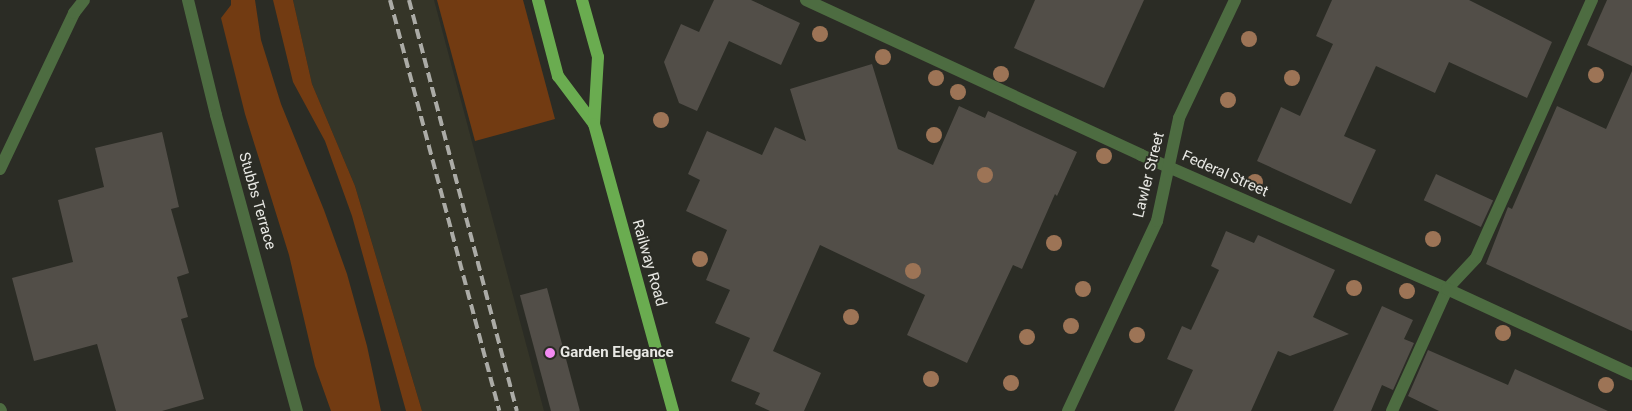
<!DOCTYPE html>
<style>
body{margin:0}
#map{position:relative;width:1632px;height:411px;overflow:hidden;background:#2b2c25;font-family:Roboto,sans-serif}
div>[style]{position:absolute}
.built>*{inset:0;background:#353528}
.green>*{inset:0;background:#723b12}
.building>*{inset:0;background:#524e48;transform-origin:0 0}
.service>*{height:12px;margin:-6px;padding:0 6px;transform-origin:6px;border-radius:6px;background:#4d6c41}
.minor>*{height:12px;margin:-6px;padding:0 6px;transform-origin:6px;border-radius:6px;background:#4d6c41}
.tertiary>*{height:12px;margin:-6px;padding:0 6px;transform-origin:6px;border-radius:6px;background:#4d6c41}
.primary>*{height:12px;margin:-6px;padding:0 6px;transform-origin:6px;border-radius:6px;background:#6aac50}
.rail>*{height:4px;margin-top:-2px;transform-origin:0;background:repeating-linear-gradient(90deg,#ababa6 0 10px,transparent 0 15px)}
.trees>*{width:16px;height:16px;margin:-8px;border-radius:50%;background:#9d7456}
.dots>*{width:14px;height:14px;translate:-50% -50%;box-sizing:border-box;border:2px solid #2b2c25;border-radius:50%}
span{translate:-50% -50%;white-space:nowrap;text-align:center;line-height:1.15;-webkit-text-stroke:4px #2b2c25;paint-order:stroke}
.street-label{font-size:15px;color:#e8e8e4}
.poi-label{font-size:15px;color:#e8e8e4;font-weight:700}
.left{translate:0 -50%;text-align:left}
</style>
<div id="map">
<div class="built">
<div style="clip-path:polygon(293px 0,434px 0,544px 411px,422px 411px,355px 186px,312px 84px)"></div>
</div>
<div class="green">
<div style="clip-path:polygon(231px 0,255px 0,261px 40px,281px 104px,324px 210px,347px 274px,367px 346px,381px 411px,331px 411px,315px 366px,289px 255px,245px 114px,221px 18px,231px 5px)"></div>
<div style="clip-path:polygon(273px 0,293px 0,312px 84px,355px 186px,422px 411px,406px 411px,352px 216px,325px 141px,293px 82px)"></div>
<div style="clip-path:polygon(437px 0,523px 0,555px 119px,475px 141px)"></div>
</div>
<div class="building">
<div style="clip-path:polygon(714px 0,751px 0,800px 23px,781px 65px,729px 41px,697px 111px,679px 103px,664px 62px,681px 24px,699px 32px)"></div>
<div style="clip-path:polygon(1035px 0,1144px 0,1104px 88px,1014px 48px)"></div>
<div style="clip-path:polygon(1332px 0,1469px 0,1552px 42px,1527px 98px,1449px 62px,1435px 93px,1376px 66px,1344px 136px,1376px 150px,1351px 204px,1257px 161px,1281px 107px,1300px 116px,1333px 44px,1316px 36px)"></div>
<div style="clip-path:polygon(1607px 0,1632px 0,1632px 66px,1587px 45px)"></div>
<div style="clip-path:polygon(872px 64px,898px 149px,933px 165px,959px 106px,985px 118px,988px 111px,1077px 152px,1057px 196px,1055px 194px,1022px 269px,1013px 265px,967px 363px,907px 335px,925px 295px,820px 245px,773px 351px,821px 373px,804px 411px,770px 411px,755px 404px,760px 393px,731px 381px,750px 338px,715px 323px,730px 290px,706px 280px,727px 230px,686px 211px,700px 180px,688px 174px,707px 131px,762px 155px,775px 127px,806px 141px,790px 89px)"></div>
<div style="clip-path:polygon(1632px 71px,1632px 331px,1486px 264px,1508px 207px,1512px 209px,1557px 106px,1606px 129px)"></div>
<div style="clip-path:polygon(162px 132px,179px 207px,171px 209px,189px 273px,177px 277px,188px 317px,181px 319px,204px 399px,162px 411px,116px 411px,97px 344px,34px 361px,12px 278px,73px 262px,58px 200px,104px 187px,95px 148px)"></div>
<div style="left:1436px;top:174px;width:63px;height:29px;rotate:25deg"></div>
<div style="clip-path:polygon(1226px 231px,1254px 243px,1258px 235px,1335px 270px,1313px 317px,1349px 334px,1290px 356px,1278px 351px,1251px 411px,1174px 411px,1193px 370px,1167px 359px,1182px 326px,1191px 330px,1219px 270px,1211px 266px)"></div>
<div style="left:547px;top:288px;width:127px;height:28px;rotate:75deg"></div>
<div style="clip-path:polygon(1382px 306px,1413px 320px,1404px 339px,1414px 343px,1393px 390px,1382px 385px,1371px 411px,1333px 411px)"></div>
<div style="clip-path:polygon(1428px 350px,1508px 385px,1515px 369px,1608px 411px,1439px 411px,1408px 396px)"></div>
</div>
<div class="service">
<div style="left:0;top:409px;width:2px;rotate:63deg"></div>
<div style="left:1392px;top:411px;width:134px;rotate:-65.7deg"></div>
<div style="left:1447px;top:289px;width:42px;rotate:-46.9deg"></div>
<div style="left:1476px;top:258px;width:283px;rotate:-65.8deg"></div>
</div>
<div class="minor">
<div style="left:806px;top:0;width:369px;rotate:24.8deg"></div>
<div style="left:1141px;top:155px;width:334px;rotate:23.6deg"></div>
<div style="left:1447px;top:289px;width:204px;rotate:24.7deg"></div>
<div style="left:0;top:169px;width:173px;rotate:-64.6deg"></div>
<div style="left:74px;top:13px;width:16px;rotate:-52deg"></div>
<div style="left:1068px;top:411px;width:210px;rotate:-64.9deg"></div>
<div style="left:1157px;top:221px;width:105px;rotate:-77.9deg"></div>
<div style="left:1179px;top:118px;width:131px;rotate:-64.6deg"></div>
</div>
<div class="tertiary">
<div style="left:188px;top:0;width:118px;rotate:76.3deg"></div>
<div style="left:216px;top:115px;width:307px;rotate:74.7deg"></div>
</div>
<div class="primary">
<div style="left:538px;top:0;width:79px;rotate:75.3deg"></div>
<div style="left:558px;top:76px;width:60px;rotate:53.1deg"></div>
<div style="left:582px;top:0;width:59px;rotate:74.3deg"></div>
<div style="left:598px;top:57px;width:67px;rotate:93.4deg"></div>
<div style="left:594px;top:124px;width:298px;rotate:74.6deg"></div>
</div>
<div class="rail">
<div style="left:390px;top:0;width:425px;rotate:75.1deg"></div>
<div style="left:409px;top:0;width:425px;rotate:75.3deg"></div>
</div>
<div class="trees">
<div style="left:820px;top:34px"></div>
<div style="left:1249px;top:39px"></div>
<div style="left:883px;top:57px"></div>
<div style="left:1001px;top:74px"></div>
<div style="left:1596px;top:75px"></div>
<div style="left:936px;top:78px"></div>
<div style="left:1292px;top:78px"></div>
<div style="left:958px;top:92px"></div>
<div style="left:1228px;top:100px"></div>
<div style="left:661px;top:120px"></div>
<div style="left:934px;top:135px"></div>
<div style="left:1104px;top:156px"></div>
<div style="left:985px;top:175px"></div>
<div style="left:1255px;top:182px"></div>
<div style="left:1433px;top:239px"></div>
<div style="left:1054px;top:243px"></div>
<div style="left:700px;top:259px"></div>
<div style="left:913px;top:271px"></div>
<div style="left:1354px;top:288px"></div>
<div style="left:1083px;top:289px"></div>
<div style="left:1407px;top:291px"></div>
<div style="left:851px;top:317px"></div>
<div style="left:1071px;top:326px"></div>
<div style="left:1503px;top:333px"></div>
<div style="left:1137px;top:335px"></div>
<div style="left:1027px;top:337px"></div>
<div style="left:931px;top:379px"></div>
<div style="left:1011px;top:383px"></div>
<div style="left:1606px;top:385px"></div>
</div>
<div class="dots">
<div style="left:550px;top:353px;background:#f38af2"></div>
</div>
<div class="street-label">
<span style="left:1225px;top:174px;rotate:24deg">Federal Street</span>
<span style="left:1149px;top:175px;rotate:-76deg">Lawler Street</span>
<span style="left:257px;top:201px;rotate:74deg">Stubbs Terrace</span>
<span style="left:649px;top:263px;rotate:74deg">Railway Road</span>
</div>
<div class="poi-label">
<span class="left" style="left:560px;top:353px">Garden Elegance</span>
</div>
</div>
